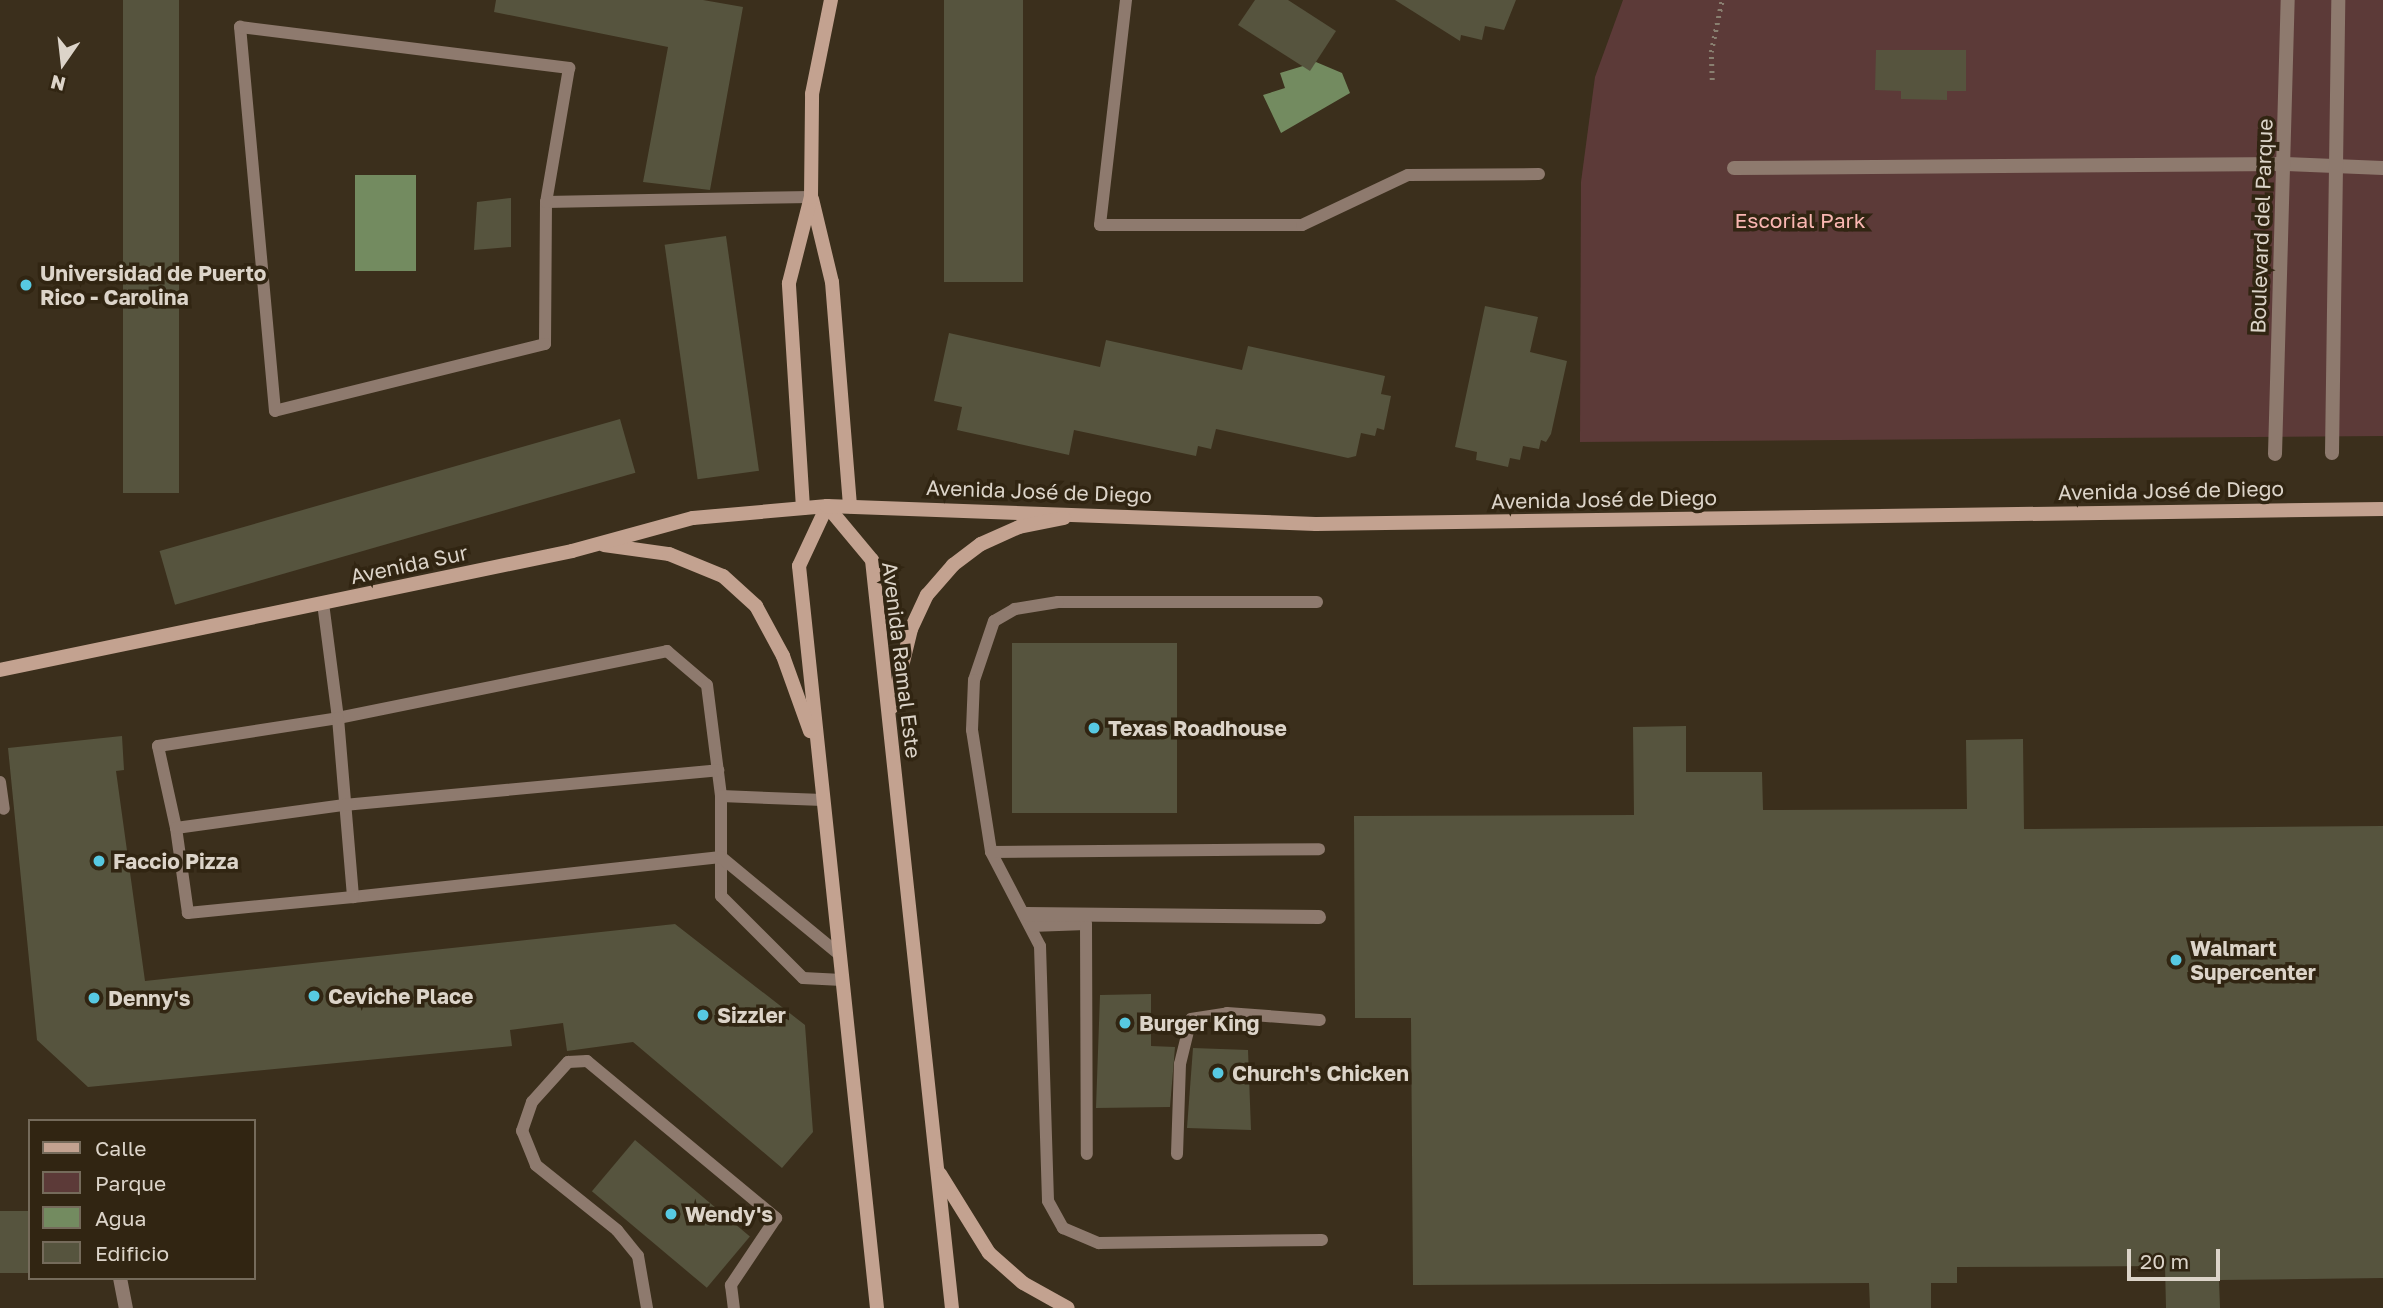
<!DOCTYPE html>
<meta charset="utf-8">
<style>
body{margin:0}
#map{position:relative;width:2383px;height:1308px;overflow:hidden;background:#3b2f1c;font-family:"Golos Text",sans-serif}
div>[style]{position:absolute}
.green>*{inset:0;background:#5c3a38}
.water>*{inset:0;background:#738b60;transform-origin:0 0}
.building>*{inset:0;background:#56543e;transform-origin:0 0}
.path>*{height:4.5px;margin-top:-2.25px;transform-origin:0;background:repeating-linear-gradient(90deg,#897f70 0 2px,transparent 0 7px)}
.lane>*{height:12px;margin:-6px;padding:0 6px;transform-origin:6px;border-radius:6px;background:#8e7a6e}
.street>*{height:14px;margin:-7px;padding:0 7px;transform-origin:7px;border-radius:7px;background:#8e7a6e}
.secondary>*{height:14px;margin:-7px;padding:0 7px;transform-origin:7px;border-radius:7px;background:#c3a290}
.dots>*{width:19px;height:19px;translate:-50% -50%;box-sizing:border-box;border:4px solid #312512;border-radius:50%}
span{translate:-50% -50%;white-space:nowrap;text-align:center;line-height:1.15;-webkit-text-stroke:7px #312512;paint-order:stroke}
.park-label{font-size:21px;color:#fab7b2}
.street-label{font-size:21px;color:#dcd4c9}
.poi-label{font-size:21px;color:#dcd4c9;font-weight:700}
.left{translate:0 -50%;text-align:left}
.legend{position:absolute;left:28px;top:1119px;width:228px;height:161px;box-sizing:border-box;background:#312512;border:2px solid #756b5b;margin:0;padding:9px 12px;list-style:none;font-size:21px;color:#dcd4c9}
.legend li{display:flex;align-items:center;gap:14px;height:35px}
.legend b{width:35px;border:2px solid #756b5b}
.north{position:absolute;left:28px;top:28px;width:70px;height:70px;-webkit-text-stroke:5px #312512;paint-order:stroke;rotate:194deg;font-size:19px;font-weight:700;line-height:28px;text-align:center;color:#dcd4c9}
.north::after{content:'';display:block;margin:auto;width:24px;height:32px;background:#dcd4c9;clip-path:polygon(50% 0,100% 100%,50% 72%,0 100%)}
.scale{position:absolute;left:2127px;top:1249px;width:93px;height:32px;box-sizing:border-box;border:4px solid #dcd4c9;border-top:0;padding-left:9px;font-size:21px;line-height:24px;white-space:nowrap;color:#dcd4c9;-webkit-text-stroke:5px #312512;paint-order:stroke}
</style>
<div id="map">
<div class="green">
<div style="clip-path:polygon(1623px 0,2383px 0,2383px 436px,1580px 442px,1581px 182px,1595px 77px)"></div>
</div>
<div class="water">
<div style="clip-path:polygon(1316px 62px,1342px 73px,1350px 93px,1281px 133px,1263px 95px,1285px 88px,1280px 73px)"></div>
<div style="left:355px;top:175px;width:61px;height:96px"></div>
</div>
<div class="building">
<div style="left:123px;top:0;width:56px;height:493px"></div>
<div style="clip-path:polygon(496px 0,703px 0,743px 7px,710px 190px,643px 182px,668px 47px,494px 12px)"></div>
<div style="left:944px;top:0;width:79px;height:282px"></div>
<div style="clip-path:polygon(1255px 0,1288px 0,1336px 31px,1310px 71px,1238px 25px)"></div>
<div style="clip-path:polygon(1395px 0,1516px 0,1504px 30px,1485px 26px,1482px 40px,1461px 35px,1460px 41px)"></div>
<div style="clip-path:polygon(1876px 50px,1966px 50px,1966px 91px,1947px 91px,1947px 100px,1901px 99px,1901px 91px,1875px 90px)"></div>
<div style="clip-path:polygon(511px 198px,511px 247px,474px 250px,477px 202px)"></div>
<div style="left:726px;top:236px;width:237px;height:62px;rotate:82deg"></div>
<div style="clip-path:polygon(1485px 306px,1538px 317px,1530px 352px,1567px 361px,1551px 434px,1546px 442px,1541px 440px,1539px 449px,1523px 446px,1520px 460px,1510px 458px,1508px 467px,1476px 460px,1477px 452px,1455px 447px)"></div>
<div style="clip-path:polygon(949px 333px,1100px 367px,1106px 340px,1242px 370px,1248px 346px,1385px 376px,1381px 394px,1391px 396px,1384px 430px,1377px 428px,1375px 436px,1361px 433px,1356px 456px,1348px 458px,1216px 429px,1211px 449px,1198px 446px,1196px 456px,1074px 430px,1069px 455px,957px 430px,962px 407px,934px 401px)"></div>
<div style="left:620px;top:419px;width:56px;height:479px;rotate:74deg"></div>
<div style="left:1012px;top:643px;width:165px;height:170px"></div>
<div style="clip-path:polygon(1686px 726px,1686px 772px,1762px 772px,1763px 810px,1967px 809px,1966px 740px,2023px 739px,2024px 829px,2383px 826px,2383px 1278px,2219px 1280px,2220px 1308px,2166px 1308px,2165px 1266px,1957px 1267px,1957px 1283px,1931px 1283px,1931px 1308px,1870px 1308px,1869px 1283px,1413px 1285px,1411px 1018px,1355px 1018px,1354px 816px,1634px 815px,1633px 727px)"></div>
<div style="clip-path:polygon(122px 736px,124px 770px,116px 771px,145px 981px,675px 924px,805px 1025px,813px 1132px,782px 1168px,633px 1042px,567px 1051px,563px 1023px,510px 1030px,512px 1046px,88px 1087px,37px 1040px,8px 748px)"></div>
<div style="clip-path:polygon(1151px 994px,1151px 1046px,1175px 1047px,1170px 1107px,1096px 1108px,1100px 995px)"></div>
<div style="clip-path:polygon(1193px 1048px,1248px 1050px,1251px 1130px,1187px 1128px)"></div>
<div style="left:635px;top:1140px;width:150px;height:67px;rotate:40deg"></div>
<div style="left:30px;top:1211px;width:62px;height:30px;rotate:90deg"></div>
</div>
<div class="path">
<div style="left:1712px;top:80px;width:28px;rotate:-92deg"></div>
<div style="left:1711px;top:52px;width:53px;rotate:-78.1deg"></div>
</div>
<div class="lane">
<div style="left:1126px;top:0;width:226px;rotate:96.6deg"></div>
<div style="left:1100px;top:225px;width:202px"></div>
<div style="left:1302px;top:225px;width:117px;rotate:-25.3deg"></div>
<div style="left:1408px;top:175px;width:131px;rotate:-0.4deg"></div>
<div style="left:546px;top:202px;width:142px;rotate:90.4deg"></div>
<div style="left:545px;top:344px;width:278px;rotate:166.1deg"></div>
<div style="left:275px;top:411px;width:386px;rotate:-95.2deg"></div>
<div style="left:240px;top:27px;width:332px;rotate:7.1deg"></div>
<div style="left:569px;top:68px;width:136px;rotate:99.7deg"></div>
<div style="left:546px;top:202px;width:265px;rotate:-1.1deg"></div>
<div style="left:1317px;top:602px;width:259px;rotate:180deg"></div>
<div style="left:1058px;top:602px;width:44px;rotate:170.8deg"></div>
<div style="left:1015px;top:609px;width:24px;rotate:150deg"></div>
<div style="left:994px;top:621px;width:62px;rotate:108.7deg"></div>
<div style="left:974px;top:680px;width:50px;rotate:92.3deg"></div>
<div style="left:972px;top:730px;width:123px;rotate:81.1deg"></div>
<div style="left:991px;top:852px;width:106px;rotate:62.5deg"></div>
<div style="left:1040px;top:946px;width:255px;rotate:88.2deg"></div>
<div style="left:1048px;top:1201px;width:31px;rotate:61deg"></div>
<div style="left:1063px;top:1228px;width:39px;rotate:23deg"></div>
<div style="left:1099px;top:1243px;width:223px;rotate:-0.8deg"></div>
<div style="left:323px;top:603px;width:116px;rotate:82.6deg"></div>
<div style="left:338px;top:718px;width:336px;rotate:-11.5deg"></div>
<div style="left:667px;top:651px;width:52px;rotate:40.4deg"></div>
<div style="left:707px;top:685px;width:112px;rotate:82.8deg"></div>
<div style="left:0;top:782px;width:27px;rotate:82deg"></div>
<div style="left:823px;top:800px;width:102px;rotate:-177.8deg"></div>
<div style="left:721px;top:796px;width:100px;rotate:90deg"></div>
<div style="left:721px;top:896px;width:116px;rotate:45deg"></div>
<div style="left:803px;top:978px;width:39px;rotate:3deg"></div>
<div style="left:176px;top:828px;width:84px;rotate:-102.4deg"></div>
<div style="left:158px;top:746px;width:182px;rotate:-8.8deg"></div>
<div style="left:338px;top:718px;width:180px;rotate:85.2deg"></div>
<div style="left:353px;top:897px;width:370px;rotate:-6.2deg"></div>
<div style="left:721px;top:857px;width:154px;rotate:39.5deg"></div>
<div style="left:991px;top:852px;width:328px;rotate:-0.5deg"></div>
<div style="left:353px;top:897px;width:166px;rotate:174.5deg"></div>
<div style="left:188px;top:913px;width:86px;rotate:-98deg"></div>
<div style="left:176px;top:828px;width:170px;rotate:-7.8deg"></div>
<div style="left:344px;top:805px;width:376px;rotate:-5.3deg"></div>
<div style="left:1031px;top:926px;width:55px;rotate:-2.1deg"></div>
<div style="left:1086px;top:924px;width:230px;rotate:89.8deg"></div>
<div style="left:1177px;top:1154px;width:90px;rotate:-88.1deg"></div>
<div style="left:1180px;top:1064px;width:46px;rotate:-76.3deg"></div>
<div style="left:1191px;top:1019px;width:36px;rotate:-9deg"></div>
<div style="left:1227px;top:1013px;width:93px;rotate:4.3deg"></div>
<div style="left:647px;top:1308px;width:53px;rotate:-99.8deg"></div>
<div style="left:638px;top:1256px;width:33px;rotate:-129deg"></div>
<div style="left:617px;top:1230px;width:104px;rotate:-141.3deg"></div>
<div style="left:536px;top:1165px;width:37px;rotate:-112deg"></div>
<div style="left:522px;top:1131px;width:31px;rotate:-71deg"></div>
<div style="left:532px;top:1102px;width:54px;rotate:-48deg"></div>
<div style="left:568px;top:1062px;width:19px;rotate:-3deg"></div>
<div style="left:587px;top:1061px;width:246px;rotate:39.7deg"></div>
<div style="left:776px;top:1218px;width:81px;rotate:123.9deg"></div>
<div style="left:731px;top:1285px;width:23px;rotate:83deg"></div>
</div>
<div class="street">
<div style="left:1734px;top:168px;width:551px;rotate:-0.42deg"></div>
<div style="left:2285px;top:164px;width:98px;rotate:2.3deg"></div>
<div style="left:2332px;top:453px;width:453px;rotate:-89.2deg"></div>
<div style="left:2275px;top:454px;width:454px;rotate:-88.4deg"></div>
<div style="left:1026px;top:914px;width:293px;rotate:0.6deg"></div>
<div style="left:120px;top:1278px;width:31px;rotate:79deg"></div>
</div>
<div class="secondary">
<div style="left:812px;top:199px;width:85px;rotate:76.5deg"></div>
<div style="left:832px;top:282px;width:225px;rotate:85.4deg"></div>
<div style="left:827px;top:506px;width:70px;rotate:50.2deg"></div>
<div style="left:872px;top:560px;width:752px;rotate:83.9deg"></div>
<div style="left:827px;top:506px;width:66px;rotate:115deg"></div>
<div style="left:799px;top:566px;width:746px;rotate:84deg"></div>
<div style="left:803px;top:508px;width:225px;rotate:-93.6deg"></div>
<div style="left:789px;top:283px;width:89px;rotate:-75.7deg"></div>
<div style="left:811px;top:197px;width:103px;rotate:-89.4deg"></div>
<div style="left:812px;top:94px;width:96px;rotate:-78.6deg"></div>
<div style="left:604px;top:545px;width:66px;rotate:7.9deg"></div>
<div style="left:669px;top:554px;width:58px;rotate:22.2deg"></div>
<div style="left:723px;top:576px;width:45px;rotate:42.3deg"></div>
<div style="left:756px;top:606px;width:57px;rotate:61.6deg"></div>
<div style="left:783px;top:656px;width:80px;rotate:70.2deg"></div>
<div style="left:0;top:670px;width:584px;rotate:-11.75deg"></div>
<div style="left:572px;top:551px;width:125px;rotate:-15.3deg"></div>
<div style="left:693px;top:518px;width:135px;rotate:-5.1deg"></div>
<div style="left:827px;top:506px;width:489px;rotate:2.1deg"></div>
<div style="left:1316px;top:524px;width:1067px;rotate:-0.81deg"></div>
<div style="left:892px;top:707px;width:80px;rotate:-76.3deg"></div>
<div style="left:911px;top:629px;width:38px;rotate:-65deg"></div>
<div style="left:927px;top:595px;width:40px;rotate:-49deg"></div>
<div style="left:953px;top:565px;width:35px;rotate:-37deg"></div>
<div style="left:981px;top:544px;width:42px;rotate:-24.1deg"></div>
<div style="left:1019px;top:527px;width:46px;rotate:-11.3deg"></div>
<div style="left:940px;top:1174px;width:93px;rotate:58.2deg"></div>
<div style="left:989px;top:1253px;width:45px;rotate:41.4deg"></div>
<div style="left:1023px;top:1283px;width:51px;rotate:29.1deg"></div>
</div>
<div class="dots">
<div style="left:26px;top:285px;background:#57c9e2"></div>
<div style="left:1094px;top:728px;background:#57c9e2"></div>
<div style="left:99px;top:861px;background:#57c9e2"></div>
<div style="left:2176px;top:960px;background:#57c9e2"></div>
<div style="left:314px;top:996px;background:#57c9e2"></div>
<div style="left:94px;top:998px;background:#57c9e2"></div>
<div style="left:703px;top:1015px;background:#57c9e2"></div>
<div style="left:1125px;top:1023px;background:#57c9e2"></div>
<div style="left:1218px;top:1073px;background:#57c9e2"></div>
<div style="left:671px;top:1214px;background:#57c9e2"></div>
</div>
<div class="park-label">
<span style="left:1800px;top:220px">Escorial Park</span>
</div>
<div class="street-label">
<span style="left:2261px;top:226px;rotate:-88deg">Boulevard del Parque</span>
<span style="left:2171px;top:490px;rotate:-1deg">Avenida José de Diego</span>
<span style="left:1039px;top:491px;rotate:2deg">Avenida José de Diego</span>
<span style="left:1604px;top:499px;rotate:-1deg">Avenida José de Diego</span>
<span style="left:409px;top:564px;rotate:-12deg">Avenida Sur</span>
<span style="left:902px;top:660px;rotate:83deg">Avenida Ramal Este</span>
</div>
<div class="poi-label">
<span class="left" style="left:40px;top:285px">Universidad de Puerto<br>Rico - Carolina</span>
<span class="left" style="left:1108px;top:728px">Texas Roadhouse</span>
<span class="left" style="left:113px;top:861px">Faccio Pizza</span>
<span class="left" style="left:2190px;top:960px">Walmart<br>Supercenter</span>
<span class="left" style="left:328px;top:996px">Ceviche Place</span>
<span class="left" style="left:108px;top:998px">Denny's</span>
<span class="left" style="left:717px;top:1015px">Sizzler</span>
<span class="left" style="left:1139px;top:1023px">Burger King</span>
<span class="left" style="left:1232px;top:1073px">Church's Chicken</span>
<span class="left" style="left:685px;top:1214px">Wendy's</span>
</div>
<ul class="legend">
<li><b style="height:9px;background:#c3a290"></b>Calle</li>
<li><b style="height:19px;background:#5c3a38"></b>Parque</li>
<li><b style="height:19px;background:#738b60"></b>Agua</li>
<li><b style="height:19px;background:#56543e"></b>Edificio</li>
</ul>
<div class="north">N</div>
<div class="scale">20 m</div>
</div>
